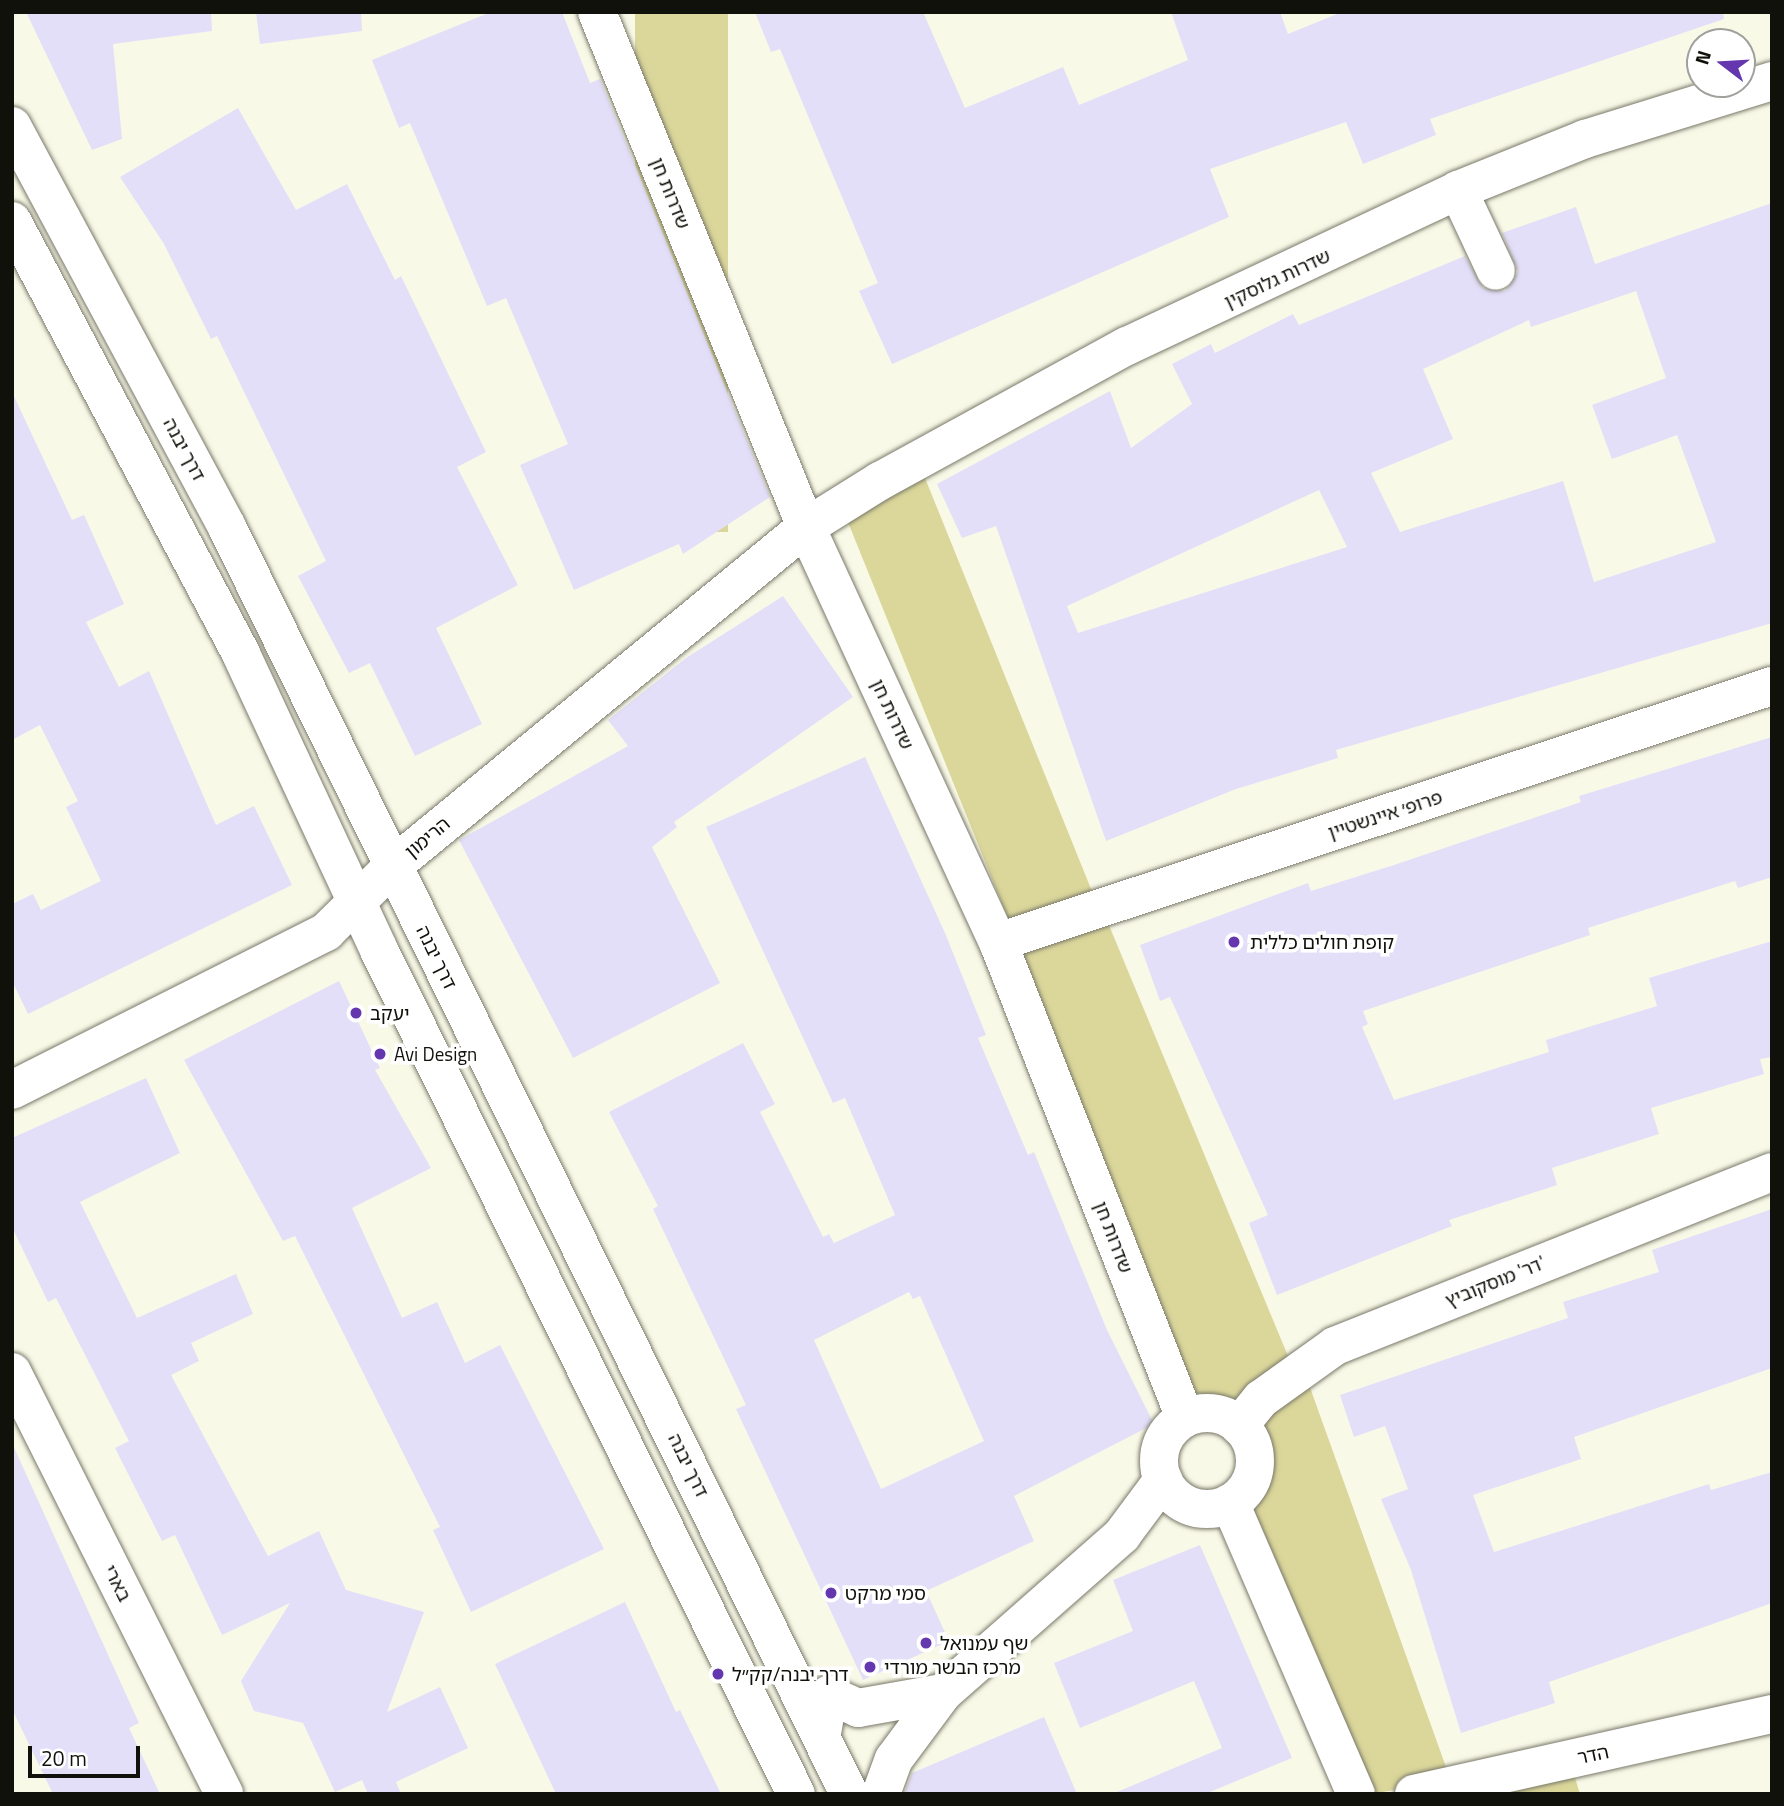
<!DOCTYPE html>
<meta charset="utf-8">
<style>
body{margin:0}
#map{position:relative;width:1784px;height:1806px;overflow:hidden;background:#f9f9e8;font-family:"Titillium Web","Noto Sans Hebrew",sans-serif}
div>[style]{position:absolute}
.green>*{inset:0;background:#dbd79b;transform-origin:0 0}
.building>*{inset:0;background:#e4dff9}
.roads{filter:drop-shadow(0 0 2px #7a796a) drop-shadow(0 0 2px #7a796a)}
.minor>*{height:38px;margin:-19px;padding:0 19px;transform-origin:19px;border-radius:19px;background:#fff}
.minor>.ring{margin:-19px;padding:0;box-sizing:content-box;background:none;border:38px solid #fff;border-radius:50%}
.major>*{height:38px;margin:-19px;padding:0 19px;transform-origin:19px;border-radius:19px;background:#fff}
.dots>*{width:19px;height:19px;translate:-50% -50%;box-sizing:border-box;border:4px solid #fff;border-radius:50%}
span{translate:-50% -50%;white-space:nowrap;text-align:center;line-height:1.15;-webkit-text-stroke:7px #fff;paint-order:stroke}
.street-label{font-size:19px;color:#11110b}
.poi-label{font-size:19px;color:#11110b}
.left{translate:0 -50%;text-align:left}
.frame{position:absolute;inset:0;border:14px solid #11110b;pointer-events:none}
.north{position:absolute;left:1686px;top:28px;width:70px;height:70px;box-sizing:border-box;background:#fff;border:2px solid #a0a09d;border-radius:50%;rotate:287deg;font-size:19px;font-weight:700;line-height:28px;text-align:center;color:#11110b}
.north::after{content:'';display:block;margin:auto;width:24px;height:32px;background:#6437af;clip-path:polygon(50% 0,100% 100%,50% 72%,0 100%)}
.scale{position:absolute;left:28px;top:1746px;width:112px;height:32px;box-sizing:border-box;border:4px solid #11110b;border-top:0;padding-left:9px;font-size:21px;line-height:24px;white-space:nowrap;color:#11110b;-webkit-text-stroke:5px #fff;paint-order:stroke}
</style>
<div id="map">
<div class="green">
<div style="left:635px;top:12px;width:93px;height:520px"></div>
<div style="left:923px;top:473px;width:453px;height:88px;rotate:68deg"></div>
<div style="clip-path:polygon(1106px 918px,1288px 1356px,1238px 1402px,1194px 1392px,1010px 950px)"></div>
<div style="clip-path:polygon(1307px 1379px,1451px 1781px,1370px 1794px,1241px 1517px,1264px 1483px,1264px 1453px,1253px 1423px)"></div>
<div style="clip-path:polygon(1572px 1768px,1580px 1794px,1423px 1794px)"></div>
</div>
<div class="building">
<div style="clip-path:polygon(26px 12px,211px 12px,212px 31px,113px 44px,122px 139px,92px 150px)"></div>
<div style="clip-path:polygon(256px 12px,361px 12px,362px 31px,260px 44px)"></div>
<div style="clip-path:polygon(491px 12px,562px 12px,590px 83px,600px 79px,770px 497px,683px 554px,679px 544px,574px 590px,520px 465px,568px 444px,506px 298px,487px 306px,410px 123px,399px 128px,372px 60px)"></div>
<div style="clip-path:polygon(755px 12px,923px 12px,965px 108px,1063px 67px,1079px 105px,1188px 60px,1171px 12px,1280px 12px,1288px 34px,1342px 12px,1723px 12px,1724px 19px,1430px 119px,1436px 135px,1363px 164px,1346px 122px,1210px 169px,1229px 217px,892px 364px,859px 291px,878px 283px,780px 49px,771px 52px)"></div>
<div style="clip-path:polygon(238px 108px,296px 210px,347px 184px,395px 280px,401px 276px,486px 452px,457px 467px,518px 585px,436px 628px,482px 724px,415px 756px,370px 663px,349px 673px,298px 576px,326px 561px,217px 336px,211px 339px,164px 244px,120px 177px)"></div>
<div style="clip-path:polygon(evenodd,1772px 203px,1772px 623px,1336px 750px,1338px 758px,1236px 789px,1106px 841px,996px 526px,962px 538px,937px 484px,1110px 391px,1131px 448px,1192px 404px,1172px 364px,1211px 344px,1215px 353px,1293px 314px,1299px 325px,1465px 256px,1483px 288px,1505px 291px,1518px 272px,1502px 233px,1576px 207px,1595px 264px,1772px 203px,1636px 291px,1666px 378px,1592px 405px,1612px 459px,1677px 435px,1716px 542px,1594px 582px,1563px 481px,1400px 532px,1371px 473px,1453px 439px,1423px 369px,1529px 320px,1531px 327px,1636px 291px,1772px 203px,1319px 490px,1347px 547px,1078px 633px,1067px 606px,1319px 490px)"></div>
<div style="clip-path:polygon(12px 392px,72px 520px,84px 515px,124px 604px,86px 622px,119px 687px,149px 671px,216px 825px,254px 806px,292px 885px,28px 1014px,12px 981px,12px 904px,33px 894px,41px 910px,101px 881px,66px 807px,78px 801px,40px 725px,12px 740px)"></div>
<div style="clip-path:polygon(783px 596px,853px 697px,674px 822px,677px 827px,652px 847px,720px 983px,573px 1058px,459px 840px,628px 746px,608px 720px,686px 658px)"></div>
<div style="clip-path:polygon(1772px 737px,1772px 877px,1738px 888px,1735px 881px,1588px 928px,1590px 935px,1363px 1011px,1368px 1024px,1362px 1027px,1394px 1100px,1549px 1052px,1546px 1040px,1657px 1006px,1649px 978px,1772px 941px,1772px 1057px,1760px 1059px,1764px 1074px,1651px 1108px,1659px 1134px,1552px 1168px,1557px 1185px,1449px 1220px,1452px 1226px,1277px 1295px,1249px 1223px,1268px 1215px,1170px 997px,1160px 1001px,1140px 945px,1308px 883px,1311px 891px,1394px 865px,1581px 802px,1579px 796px)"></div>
<div style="clip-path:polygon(evenodd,865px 757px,945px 933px,986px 1035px,978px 1038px,1028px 1155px,1034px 1152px,1107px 1330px,1154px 1424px,1014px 1496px,1034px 1541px,926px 1591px,949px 1641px,863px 1680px,736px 1409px,746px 1405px,653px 1209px,658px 1206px,609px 1112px,743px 1043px,775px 1104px,760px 1112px,823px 1237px,829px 1234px,834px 1243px,895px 1215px,845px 1098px,833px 1103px,706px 827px,865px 757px,909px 1292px,913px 1299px,920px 1296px,984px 1441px,881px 1489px,814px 1340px,909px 1292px)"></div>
<div style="clip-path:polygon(339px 981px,380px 1068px,375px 1070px,431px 1168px,352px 1208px,402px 1318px,437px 1302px,465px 1363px,500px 1345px,604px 1549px,471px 1612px,433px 1530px,440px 1527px,295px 1236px,283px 1241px,184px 1060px)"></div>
<div style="clip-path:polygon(146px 1078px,180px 1153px,80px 1202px,137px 1318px,236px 1274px,253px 1314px,191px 1343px,199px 1361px,171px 1375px,268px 1556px,319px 1531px,346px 1590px,424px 1612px,387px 1712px,440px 1687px,468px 1748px,396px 1782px,401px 1794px,368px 1794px,362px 1780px,335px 1792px,303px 1723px,254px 1711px,241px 1681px,290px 1603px,222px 1635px,175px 1535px,162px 1541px,115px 1448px,129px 1441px,56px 1298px,48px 1302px,12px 1227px,12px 1138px)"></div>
<div style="clip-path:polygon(1772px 1209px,1772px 1368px,1574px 1437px,1581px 1459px,1473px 1495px,1494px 1552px,1709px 1484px,1711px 1490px,1772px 1472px,1772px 1603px,1549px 1682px,1555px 1703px,1461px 1733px,1411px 1570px,1381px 1499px,1408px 1489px,1385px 1426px,1354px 1437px,1340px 1395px,1568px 1318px,1563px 1302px,1659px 1272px,1652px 1250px)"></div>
<div style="clip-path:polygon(12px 1443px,139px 1723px,129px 1728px,160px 1794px,53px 1794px,12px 1709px)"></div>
<div style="clip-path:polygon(1200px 1545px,1292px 1758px,1205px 1794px,1112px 1794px,1222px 1748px,1194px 1681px,1080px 1728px,1054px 1663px,1133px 1631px,1113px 1580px)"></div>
<div style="clip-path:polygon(625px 1602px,676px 1712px,680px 1710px,721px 1794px,556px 1794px,495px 1664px)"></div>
<div style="clip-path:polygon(1044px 1717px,1077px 1794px,904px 1794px,912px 1773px)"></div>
</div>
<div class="roads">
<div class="minor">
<div style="left:597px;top:12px;width:556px;rotate:67.91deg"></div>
<div style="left:806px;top:527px;width:457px;rotate:65.2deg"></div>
<div style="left:998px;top:942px;width:511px;rotate:68.55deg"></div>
<div style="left:1458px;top:190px;width:89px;rotate:64.9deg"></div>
<div style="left:998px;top:942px;width:815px;rotate:-18.3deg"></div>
<div style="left:12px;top:1090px;width:352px;rotate:-26.7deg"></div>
<div style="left:326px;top:932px;width:95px;rotate:-44.6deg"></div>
<div style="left:394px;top:865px;width:533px;rotate:-39.37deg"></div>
<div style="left:806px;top:527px;width:87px;rotate:-31.9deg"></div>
<div style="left:880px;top:481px;width:281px;rotate:-28.7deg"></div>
<div style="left:1127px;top:346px;width:366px;rotate:-25.2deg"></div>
<div style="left:1458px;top:190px;width:137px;rotate:-21.9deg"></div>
<div style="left:1585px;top:139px;width:196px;rotate:-17.2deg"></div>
<div style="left:12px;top:1372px;width:472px;rotate:63.3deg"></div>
<div class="ring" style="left:1159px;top:1413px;width:58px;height:58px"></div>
<div style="left:1239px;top:1426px;width:35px;rotate:-51deg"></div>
<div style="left:1261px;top:1399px;width:91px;rotate:-35.6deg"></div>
<div style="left:1335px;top:1346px;width:470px;rotate:-21.7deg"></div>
<div style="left:1230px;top:1503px;width:317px;rotate:66.6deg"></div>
<div style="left:822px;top:1733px;width:39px;rotate:-80deg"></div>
<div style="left:829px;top:1695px;width:32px;rotate:24deg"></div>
<div style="left:858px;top:1708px;width:86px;rotate:-10deg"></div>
<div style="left:881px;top:1794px;width:37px;rotate:-70deg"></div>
<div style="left:894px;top:1759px;width:82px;rotate:-53.4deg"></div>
<div style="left:943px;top:1693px;width:239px;rotate:-41.4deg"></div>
<div style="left:1122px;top:1535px;width:69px;rotate:-53.3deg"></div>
<div style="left:1414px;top:1794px;width:367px;rotate:-12.6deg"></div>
</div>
<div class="major">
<div style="left:12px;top:126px;width:455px;rotate:61.8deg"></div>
<div style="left:227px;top:527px;width:1411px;rotate:63.85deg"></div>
<div style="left:12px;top:221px;width:490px;rotate:62.1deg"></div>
<div style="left:241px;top:654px;width:327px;rotate:65deg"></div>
<div style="left:379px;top:950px;width:941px;rotate:63.71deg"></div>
</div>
</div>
<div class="dots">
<div style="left:1234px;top:942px;background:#6437af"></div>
<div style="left:356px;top:1013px;background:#6437af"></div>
<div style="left:380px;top:1054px;background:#6437af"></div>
<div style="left:831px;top:1593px;background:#6437af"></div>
<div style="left:926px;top:1643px;background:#6437af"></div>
<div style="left:870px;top:1667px;background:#6437af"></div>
<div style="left:718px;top:1674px;background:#6437af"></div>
</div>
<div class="street-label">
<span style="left:671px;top:193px;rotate:68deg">שדרות חן</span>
<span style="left:1277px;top:278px;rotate:-25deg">שדרות גלוסקין</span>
<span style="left:185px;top:449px;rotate:62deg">דרך יבנה</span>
<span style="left:893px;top:714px;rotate:65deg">שדרות חן</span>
<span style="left:1385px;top:814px;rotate:-18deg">פרופ׳ איינשטיין</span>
<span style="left:427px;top:837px;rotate:-40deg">הרימון</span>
<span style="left:437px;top:957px;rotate:64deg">דרך יבנה</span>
<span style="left:1114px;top:1237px;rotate:69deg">שדרות חן</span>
<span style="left:1495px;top:1281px;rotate:-22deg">דר' מוסקוביץ'</span>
<span style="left:689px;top:1465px;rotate:64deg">דרך יבנה</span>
<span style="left:118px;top:1583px;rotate:63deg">בארי</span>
<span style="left:1593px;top:1754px;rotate:-12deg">הדר</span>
</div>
<div class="poi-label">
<span class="left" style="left:1250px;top:942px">קופת חולים כללית</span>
<span class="left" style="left:370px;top:1013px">יעקב</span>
<span class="left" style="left:394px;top:1054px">Avi Design</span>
<span class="left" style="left:845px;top:1593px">סמי מרקט</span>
<span class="left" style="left:940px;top:1643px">שף עמנואל</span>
<span class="left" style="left:884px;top:1667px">מרכז הבשר מורדי</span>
<span class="left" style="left:732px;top:1674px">דרך יבנה/קק״ל</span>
</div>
<div class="frame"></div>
<div class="north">N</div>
<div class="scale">20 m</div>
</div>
